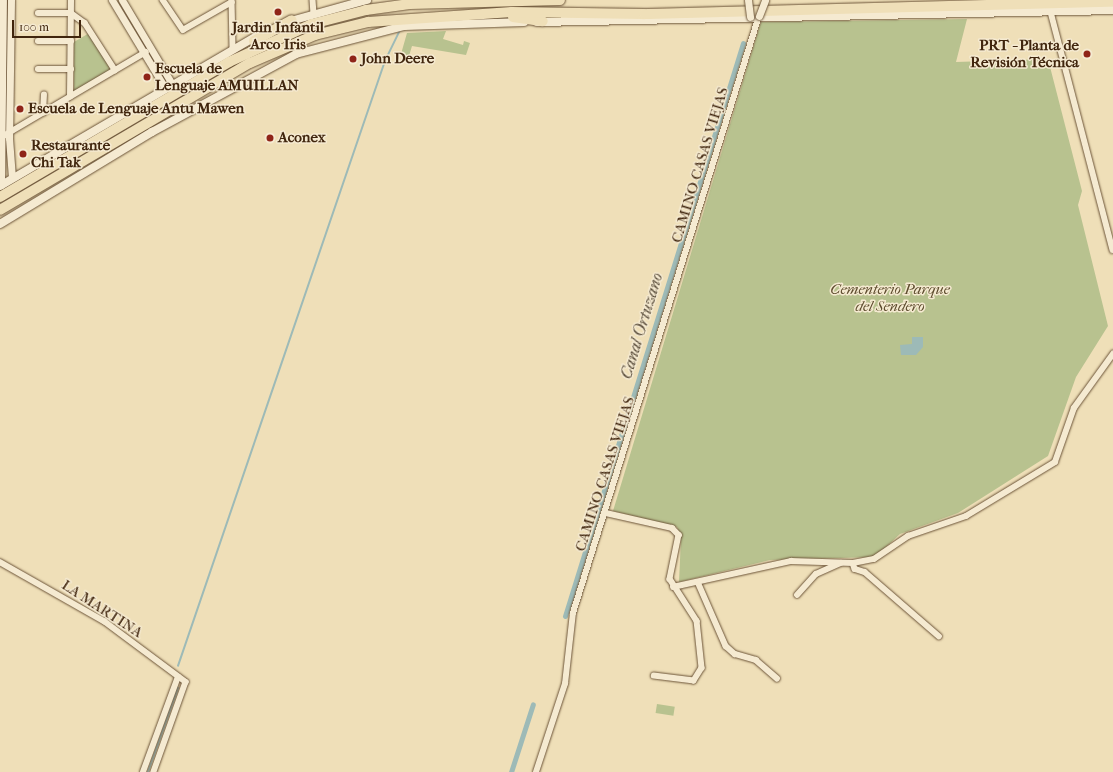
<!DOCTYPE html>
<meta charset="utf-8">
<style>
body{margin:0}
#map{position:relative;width:1113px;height:772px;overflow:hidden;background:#efdfb8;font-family:"IM FELL French Canon",serif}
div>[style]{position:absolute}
.green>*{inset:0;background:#b8c28f;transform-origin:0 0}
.water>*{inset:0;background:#9dbab7}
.stream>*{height:1.5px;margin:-0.75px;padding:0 0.75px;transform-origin:0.75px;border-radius:0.75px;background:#9dbab7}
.canal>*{height:5px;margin:-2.5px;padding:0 2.5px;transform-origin:2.5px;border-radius:2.5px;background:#9dbab7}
.roads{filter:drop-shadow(0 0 1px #6c5438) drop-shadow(0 0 1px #6c5438)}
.minor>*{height:5.5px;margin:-2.75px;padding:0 2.75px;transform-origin:2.75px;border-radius:2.75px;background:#f5ead1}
.tertiary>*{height:7px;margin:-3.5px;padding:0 3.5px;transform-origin:3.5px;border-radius:3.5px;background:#f5ead1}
.secondary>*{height:8px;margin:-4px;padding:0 4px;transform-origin:4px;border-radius:4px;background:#f5ead1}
.motorway>*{height:10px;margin:-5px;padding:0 5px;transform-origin:5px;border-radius:5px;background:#efdfb8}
.bridges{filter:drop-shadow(0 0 1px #6c5438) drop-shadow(0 0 1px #6c5438)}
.tertiary-bridge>*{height:7px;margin:-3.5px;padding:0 3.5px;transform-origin:3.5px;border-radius:3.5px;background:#f5ead1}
.dots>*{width:11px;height:11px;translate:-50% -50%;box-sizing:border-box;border:2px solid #f5ead1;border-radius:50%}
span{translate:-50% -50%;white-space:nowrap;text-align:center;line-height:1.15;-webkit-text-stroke:3px #f5ead1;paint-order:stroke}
.poi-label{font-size:15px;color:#40250d;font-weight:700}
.right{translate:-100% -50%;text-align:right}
.left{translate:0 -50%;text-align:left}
.street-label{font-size:15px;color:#40250d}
.park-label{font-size:15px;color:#5e4c2e;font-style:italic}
.water-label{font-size:16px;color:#574a38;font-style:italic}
.scale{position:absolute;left:12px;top:20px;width:69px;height:18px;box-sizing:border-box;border:2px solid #40250d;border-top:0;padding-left:5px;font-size:12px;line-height:14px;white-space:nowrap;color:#40250d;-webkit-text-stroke:3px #f5ead1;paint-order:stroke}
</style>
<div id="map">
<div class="green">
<div style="clip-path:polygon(967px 19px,956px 62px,1048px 59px,1082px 191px,1078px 205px,1108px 326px,1076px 377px,1048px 456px,958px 513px,900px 534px,875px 557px,770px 560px,679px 582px,681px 538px,677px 527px,613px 511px,761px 22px)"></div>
<div style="clip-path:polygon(446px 31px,443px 39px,463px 45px,464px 41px,470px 43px,466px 55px,412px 46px,409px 56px,401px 54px,407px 33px)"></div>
<div style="clip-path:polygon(91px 32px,111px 70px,74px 92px,74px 42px)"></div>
<div style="left:657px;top:704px;width:18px;height:9px;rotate:9deg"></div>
</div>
<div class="water">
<div style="clip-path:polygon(912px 337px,923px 337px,923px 347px,916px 355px,901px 355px,900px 345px,912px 344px)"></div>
</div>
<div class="stream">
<div style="left:178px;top:666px;width:639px;rotate:-71.11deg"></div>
<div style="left:385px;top:61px;width:32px;rotate:-64deg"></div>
<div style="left:148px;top:772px;width:89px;rotate:-70.3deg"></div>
</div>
<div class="canal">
<div style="left:565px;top:616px;width:600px;rotate:-72.74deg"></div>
<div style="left:511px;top:772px;width:71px;rotate:-72.1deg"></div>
</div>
<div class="roads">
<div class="minor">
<div style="left:163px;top:0;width:36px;rotate:56deg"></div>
<div style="left:183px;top:30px;width:56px;rotate:-29.7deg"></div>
<div style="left:232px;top:0;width:48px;rotate:88.8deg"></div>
<div style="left:313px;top:0;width:13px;rotate:86deg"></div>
<div style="left:1051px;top:12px;width:246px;rotate:75.4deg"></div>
<div style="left:38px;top:13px;width:33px"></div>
<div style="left:71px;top:13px;width:17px;rotate:36deg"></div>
<div style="left:85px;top:23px;width:56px;rotate:57.4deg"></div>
<div style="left:38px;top:41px;width:33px"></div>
<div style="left:38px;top:69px;width:33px"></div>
<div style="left:70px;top:97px;width:97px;rotate:-89.4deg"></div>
<div style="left:43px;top:113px;width:18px;rotate:-87deg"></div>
<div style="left:0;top:138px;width:169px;rotate:-30.5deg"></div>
<div style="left:606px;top:513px;width:68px;rotate:12.8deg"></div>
<div style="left:672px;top:528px;width:10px;rotate:45deg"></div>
<div style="left:679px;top:535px;width:45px;rotate:101.6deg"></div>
<div style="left:670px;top:579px;width:50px;rotate:57.3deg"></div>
<div style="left:697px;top:621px;width:47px;rotate:83.9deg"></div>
<div style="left:702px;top:668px;width:15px;rotate:122deg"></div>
<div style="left:694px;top:681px;width:40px;rotate:-172.9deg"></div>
<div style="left:0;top:562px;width:120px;rotate:29.6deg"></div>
<div style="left:104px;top:621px;width:102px;rotate:36.6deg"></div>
<div style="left:186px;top:682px;width:96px;rotate:109.6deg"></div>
<div style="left:853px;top:563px;width:6px;rotate:72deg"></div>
<div style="left:855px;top:569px;width:10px;rotate:17deg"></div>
<div style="left:865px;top:572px;width:98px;rotate:40.9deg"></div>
<div style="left:698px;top:582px;width:70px;rotate:66.4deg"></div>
<div style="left:726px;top:646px;width:12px;rotate:42deg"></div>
<div style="left:735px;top:654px;width:22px;rotate:16deg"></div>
<div style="left:756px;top:660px;width:28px;rotate:41deg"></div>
<div style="left:673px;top:587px;width:121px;rotate:-12.4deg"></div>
<div style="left:791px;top:561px;width:62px;rotate:1.8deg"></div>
<div style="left:853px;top:563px;width:21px;rotate:-11deg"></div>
<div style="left:874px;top:559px;width:41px;rotate:-34.1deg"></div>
<div style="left:908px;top:536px;width:61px;rotate:-19deg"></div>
<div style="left:966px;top:516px;width:104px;rotate:-31.2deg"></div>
<div style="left:1055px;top:462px;width:57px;rotate:-70.6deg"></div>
<div style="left:1074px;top:408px;width:67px;rotate:-54.2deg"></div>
<div style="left:797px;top:595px;width:28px;rotate:-48deg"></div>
<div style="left:816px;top:574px;width:27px;rotate:-24deg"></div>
<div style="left:143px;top:772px;width:101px;rotate:-69.8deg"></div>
<div style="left:536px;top:772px;width:93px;rotate:-71.8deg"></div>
<div style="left:565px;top:684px;width:71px;rotate:-83.6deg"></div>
<div style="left:573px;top:613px;width:622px;rotate:-72.7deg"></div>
</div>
<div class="tertiary">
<div style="left:11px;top:0;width:138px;rotate:90.8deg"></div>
<div style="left:9px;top:138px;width:40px;rotate:85.7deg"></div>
<div style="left:112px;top:0;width:103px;rotate:58.9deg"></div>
<div style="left:122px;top:0;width:98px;rotate:59.2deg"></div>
<div style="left:1px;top:185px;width:185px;rotate:-89.4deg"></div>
</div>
<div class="secondary">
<div style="left:287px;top:22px;width:83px;rotate:-15.4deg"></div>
<div style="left:537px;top:22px;width:576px;rotate:-1.19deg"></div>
<div style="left:0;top:186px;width:299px;rotate:-30.3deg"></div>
<div style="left:0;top:224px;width:178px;rotate:-31.2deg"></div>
<div style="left:152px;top:132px;width:164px;rotate:-28.4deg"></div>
<div style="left:296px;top:54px;width:112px;rotate:-14.5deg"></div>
<div style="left:404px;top:26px;width:120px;rotate:-1.9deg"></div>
</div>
<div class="motorway">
<div style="left:513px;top:17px;width:30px;rotate:8deg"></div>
<div style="left:254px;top:41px;width:43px;rotate:-28.9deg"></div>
<div style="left:0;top:197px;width:266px;rotate:-30.5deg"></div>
<div style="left:229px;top:62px;width:91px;rotate:-24.6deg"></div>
<div style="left:312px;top:24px;width:56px;rotate:-14.5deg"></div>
<div style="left:366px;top:10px;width:44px;rotate:-7.8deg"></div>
<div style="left:410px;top:4px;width:150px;rotate:-1.5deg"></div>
<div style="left:0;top:210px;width:290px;rotate:-30.5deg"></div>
<div style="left:250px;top:63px;width:71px;rotate:-23.3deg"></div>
<div style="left:315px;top:35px;width:55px;rotate:-13.8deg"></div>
<div style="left:368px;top:22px;width:144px;rotate:-4deg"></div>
<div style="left:512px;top:12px;width:132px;rotate:0.9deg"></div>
<div style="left:644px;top:14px;width:469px;rotate:-1.5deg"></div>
</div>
</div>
<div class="bridges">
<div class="tertiary-bridge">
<div style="left:748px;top:0;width:17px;rotate:83deg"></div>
<div style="left:759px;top:16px;width:17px;rotate:-69deg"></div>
</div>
</div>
<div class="dots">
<div style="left:278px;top:12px;background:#8f2418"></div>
<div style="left:1087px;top:54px;background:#8f2418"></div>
<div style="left:353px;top:59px;background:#8f2418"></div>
<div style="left:147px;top:77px;background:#8f2418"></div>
<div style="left:20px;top:109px;background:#8f2418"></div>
<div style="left:270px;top:138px;background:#8f2418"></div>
<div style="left:23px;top:154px;background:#8f2418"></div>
</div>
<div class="poi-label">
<span style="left:278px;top:36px">Jardin Infantil<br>Arco Iris</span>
<span class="right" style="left:1079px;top:54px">PRT - Planta de<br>Revisión Técnica</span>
<span class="left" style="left:361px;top:59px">John Deere</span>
<span class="left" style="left:155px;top:77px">Escuela de<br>Lenguaje AMUILLAN</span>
<span class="left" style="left:28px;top:109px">Escuela de Lenguaje Antu Mawen</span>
<span class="left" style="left:278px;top:138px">Aconex</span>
<span class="left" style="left:31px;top:154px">Restaurante<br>Chi Tak</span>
</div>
<div class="street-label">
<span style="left:700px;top:165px;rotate:-73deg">CAMINO CASAS VIEJAS</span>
<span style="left:605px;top:474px;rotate:-72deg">CAMINO CASAS VIEJAS</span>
<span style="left:102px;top:609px;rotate:33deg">LA MARTINA</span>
</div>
<div class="park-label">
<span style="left:890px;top:298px">Cementerio Parque<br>del Sendero</span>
</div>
<div class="water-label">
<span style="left:642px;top:326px;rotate:-73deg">Canal Ortuzano</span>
</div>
<div class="scale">100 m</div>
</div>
